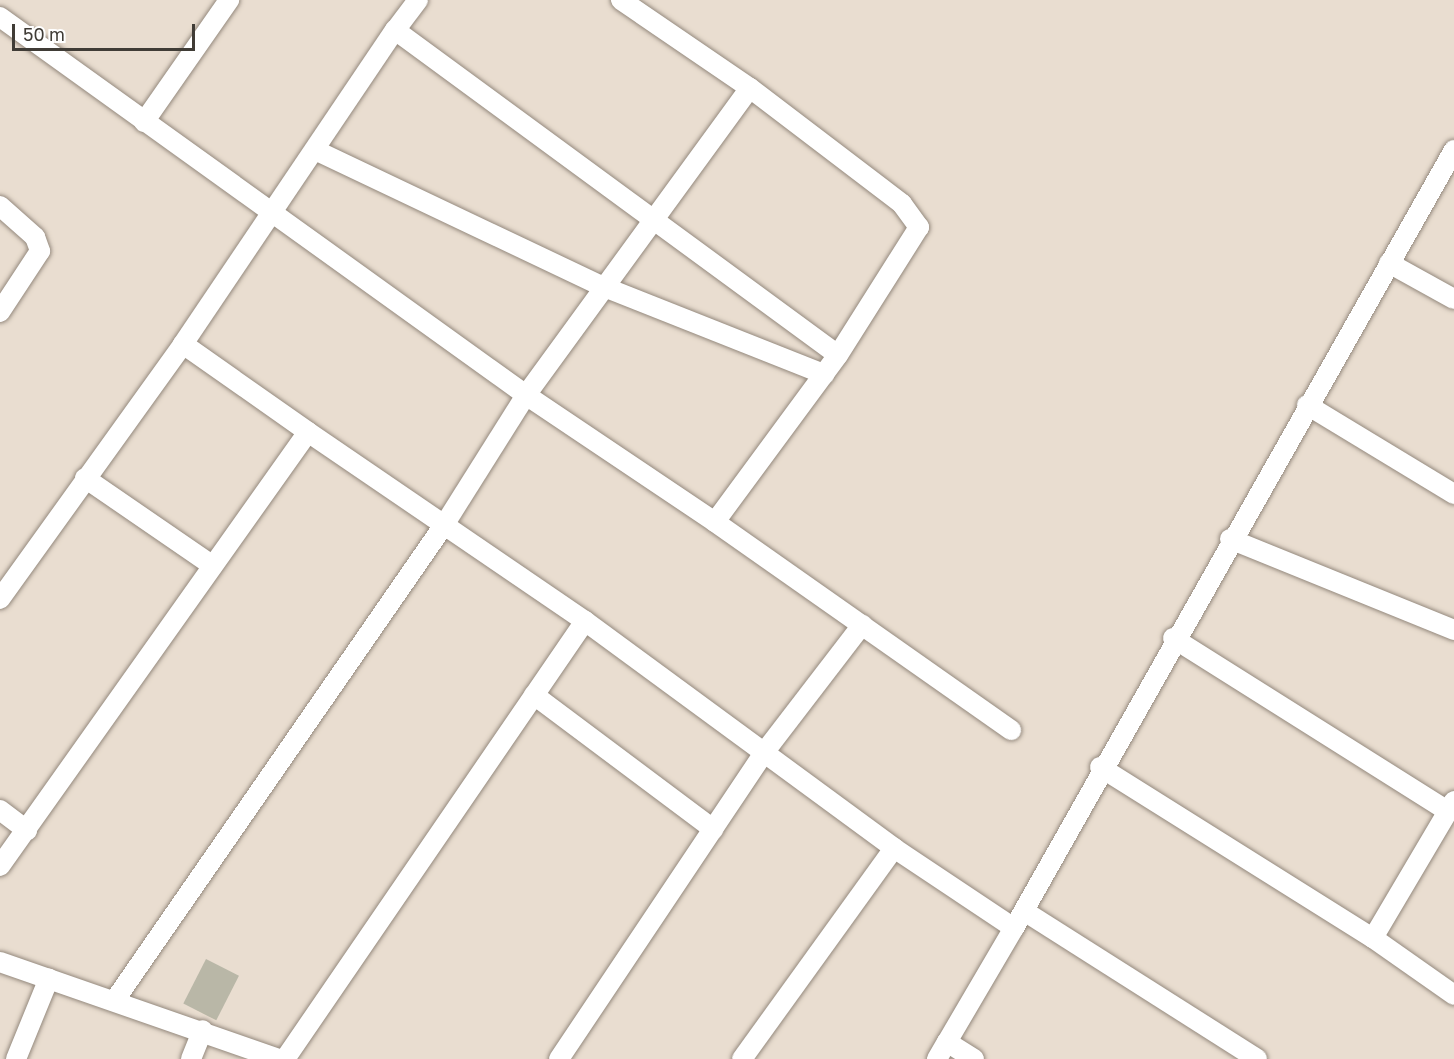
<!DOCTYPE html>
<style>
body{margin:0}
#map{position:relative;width:1454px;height:1059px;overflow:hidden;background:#e9ddd0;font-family:"Golos Text",sans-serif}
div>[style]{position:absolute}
.building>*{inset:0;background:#b9b7a7;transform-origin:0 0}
.roads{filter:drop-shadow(0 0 2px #94897d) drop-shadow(0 0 2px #94897d)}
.minor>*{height:20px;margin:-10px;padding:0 10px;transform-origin:10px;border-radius:10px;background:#fff}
span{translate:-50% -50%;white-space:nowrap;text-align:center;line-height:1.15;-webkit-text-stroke:4.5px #fff;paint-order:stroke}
.scale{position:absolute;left:12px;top:24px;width:183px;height:27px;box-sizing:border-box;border:3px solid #403c36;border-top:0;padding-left:8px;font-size:18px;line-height:21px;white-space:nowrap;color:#403c36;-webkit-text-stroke:4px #fff;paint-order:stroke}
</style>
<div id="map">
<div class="building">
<div style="left:206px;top:959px;width:37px;height:50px;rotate:27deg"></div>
</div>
<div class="roads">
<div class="minor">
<div style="left:418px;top:0;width:38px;rotate:127deg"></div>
<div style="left:395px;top:30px;width:549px;rotate:36.27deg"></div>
<div style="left:621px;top:0;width:156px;rotate:34.3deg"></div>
<div style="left:750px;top:88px;width:191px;rotate:37.3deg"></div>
<div style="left:902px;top:204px;width:29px;rotate:54deg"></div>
<div style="left:919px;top:227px;width:151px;rotate:122.3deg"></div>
<div style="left:838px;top:355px;width:207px;rotate:126.4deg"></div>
<div style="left:715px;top:522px;width:228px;rotate:-146.1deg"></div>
<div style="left:526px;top:395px;width:380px;rotate:-53.9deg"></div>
<div style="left:0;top:17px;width:648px;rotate:35.7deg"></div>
<div style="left:526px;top:395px;width:154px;rotate:122.2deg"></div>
<div style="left:444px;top:525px;width:578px;rotate:124.71deg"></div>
<div style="left:144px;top:122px;width:149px;rotate:-55.1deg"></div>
<div style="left:315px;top:150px;width:320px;rotate:25.4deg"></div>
<div style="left:604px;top:287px;width:237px;rotate:21.6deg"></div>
<div style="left:0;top:206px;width:47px;rotate:41.5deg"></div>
<div style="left:35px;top:237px;width:15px;rotate:70deg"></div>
<div style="left:40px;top:251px;width:73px;rotate:123.3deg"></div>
<div style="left:1389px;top:263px;width:74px;rotate:29deg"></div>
<div style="left:183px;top:344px;width:153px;rotate:35.1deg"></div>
<div style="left:1307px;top:405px;width:172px;rotate:31.2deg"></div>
<div style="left:85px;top:478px;width:155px;rotate:34.5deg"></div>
<div style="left:715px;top:522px;width:362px;rotate:35.1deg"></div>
<div style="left:1230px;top:539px;width:242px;rotate:22.1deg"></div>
<div style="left:0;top:599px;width:314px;rotate:-54.3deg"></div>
<div style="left:183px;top:344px;width:379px;rotate:-56deg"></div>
<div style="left:1173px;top:638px;width:325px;rotate:32.2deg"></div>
<div style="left:534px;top:695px;width:224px;rotate:36.8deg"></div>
<div style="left:1100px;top:767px;width:322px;rotate:32.1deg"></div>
<div style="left:1373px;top:938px;width:159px;rotate:-59.4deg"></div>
<div style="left:0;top:810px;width:34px;rotate:37deg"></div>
<div style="left:0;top:866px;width:532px;rotate:-54.64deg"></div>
<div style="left:308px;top:432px;width:335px;rotate:34.3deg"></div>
<div style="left:585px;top:621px;width:383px;rotate:36.3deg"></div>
<div style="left:894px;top:848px;width:144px;rotate:33.7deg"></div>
<div style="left:1014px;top:928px;width:894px;rotate:-60.51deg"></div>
<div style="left:1024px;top:911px;width:276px;rotate:32.4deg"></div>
<div style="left:1373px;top:938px;width:99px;rotate:35.1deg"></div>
<div style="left:0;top:962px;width:295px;rotate:19.2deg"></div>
<div style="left:16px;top:1059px;width:87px;rotate:-67.8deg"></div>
<div style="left:191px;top:1059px;width:31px;rotate:-68deg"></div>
<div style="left:285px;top:1059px;width:531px;rotate:-55.59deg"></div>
<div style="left:559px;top:1059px;width:367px;rotate:-56.2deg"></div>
<div style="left:763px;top:754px;width:163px;rotate:-52.5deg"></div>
<div style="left:742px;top:1059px;width:260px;rotate:-54.2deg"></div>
<div style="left:937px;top:1059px;width:20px;rotate:-60deg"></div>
<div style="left:974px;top:1059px;width:32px;rotate:-148deg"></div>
<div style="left:947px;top:1042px;width:132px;rotate:-59.6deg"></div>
</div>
</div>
<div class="scale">50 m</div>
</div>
